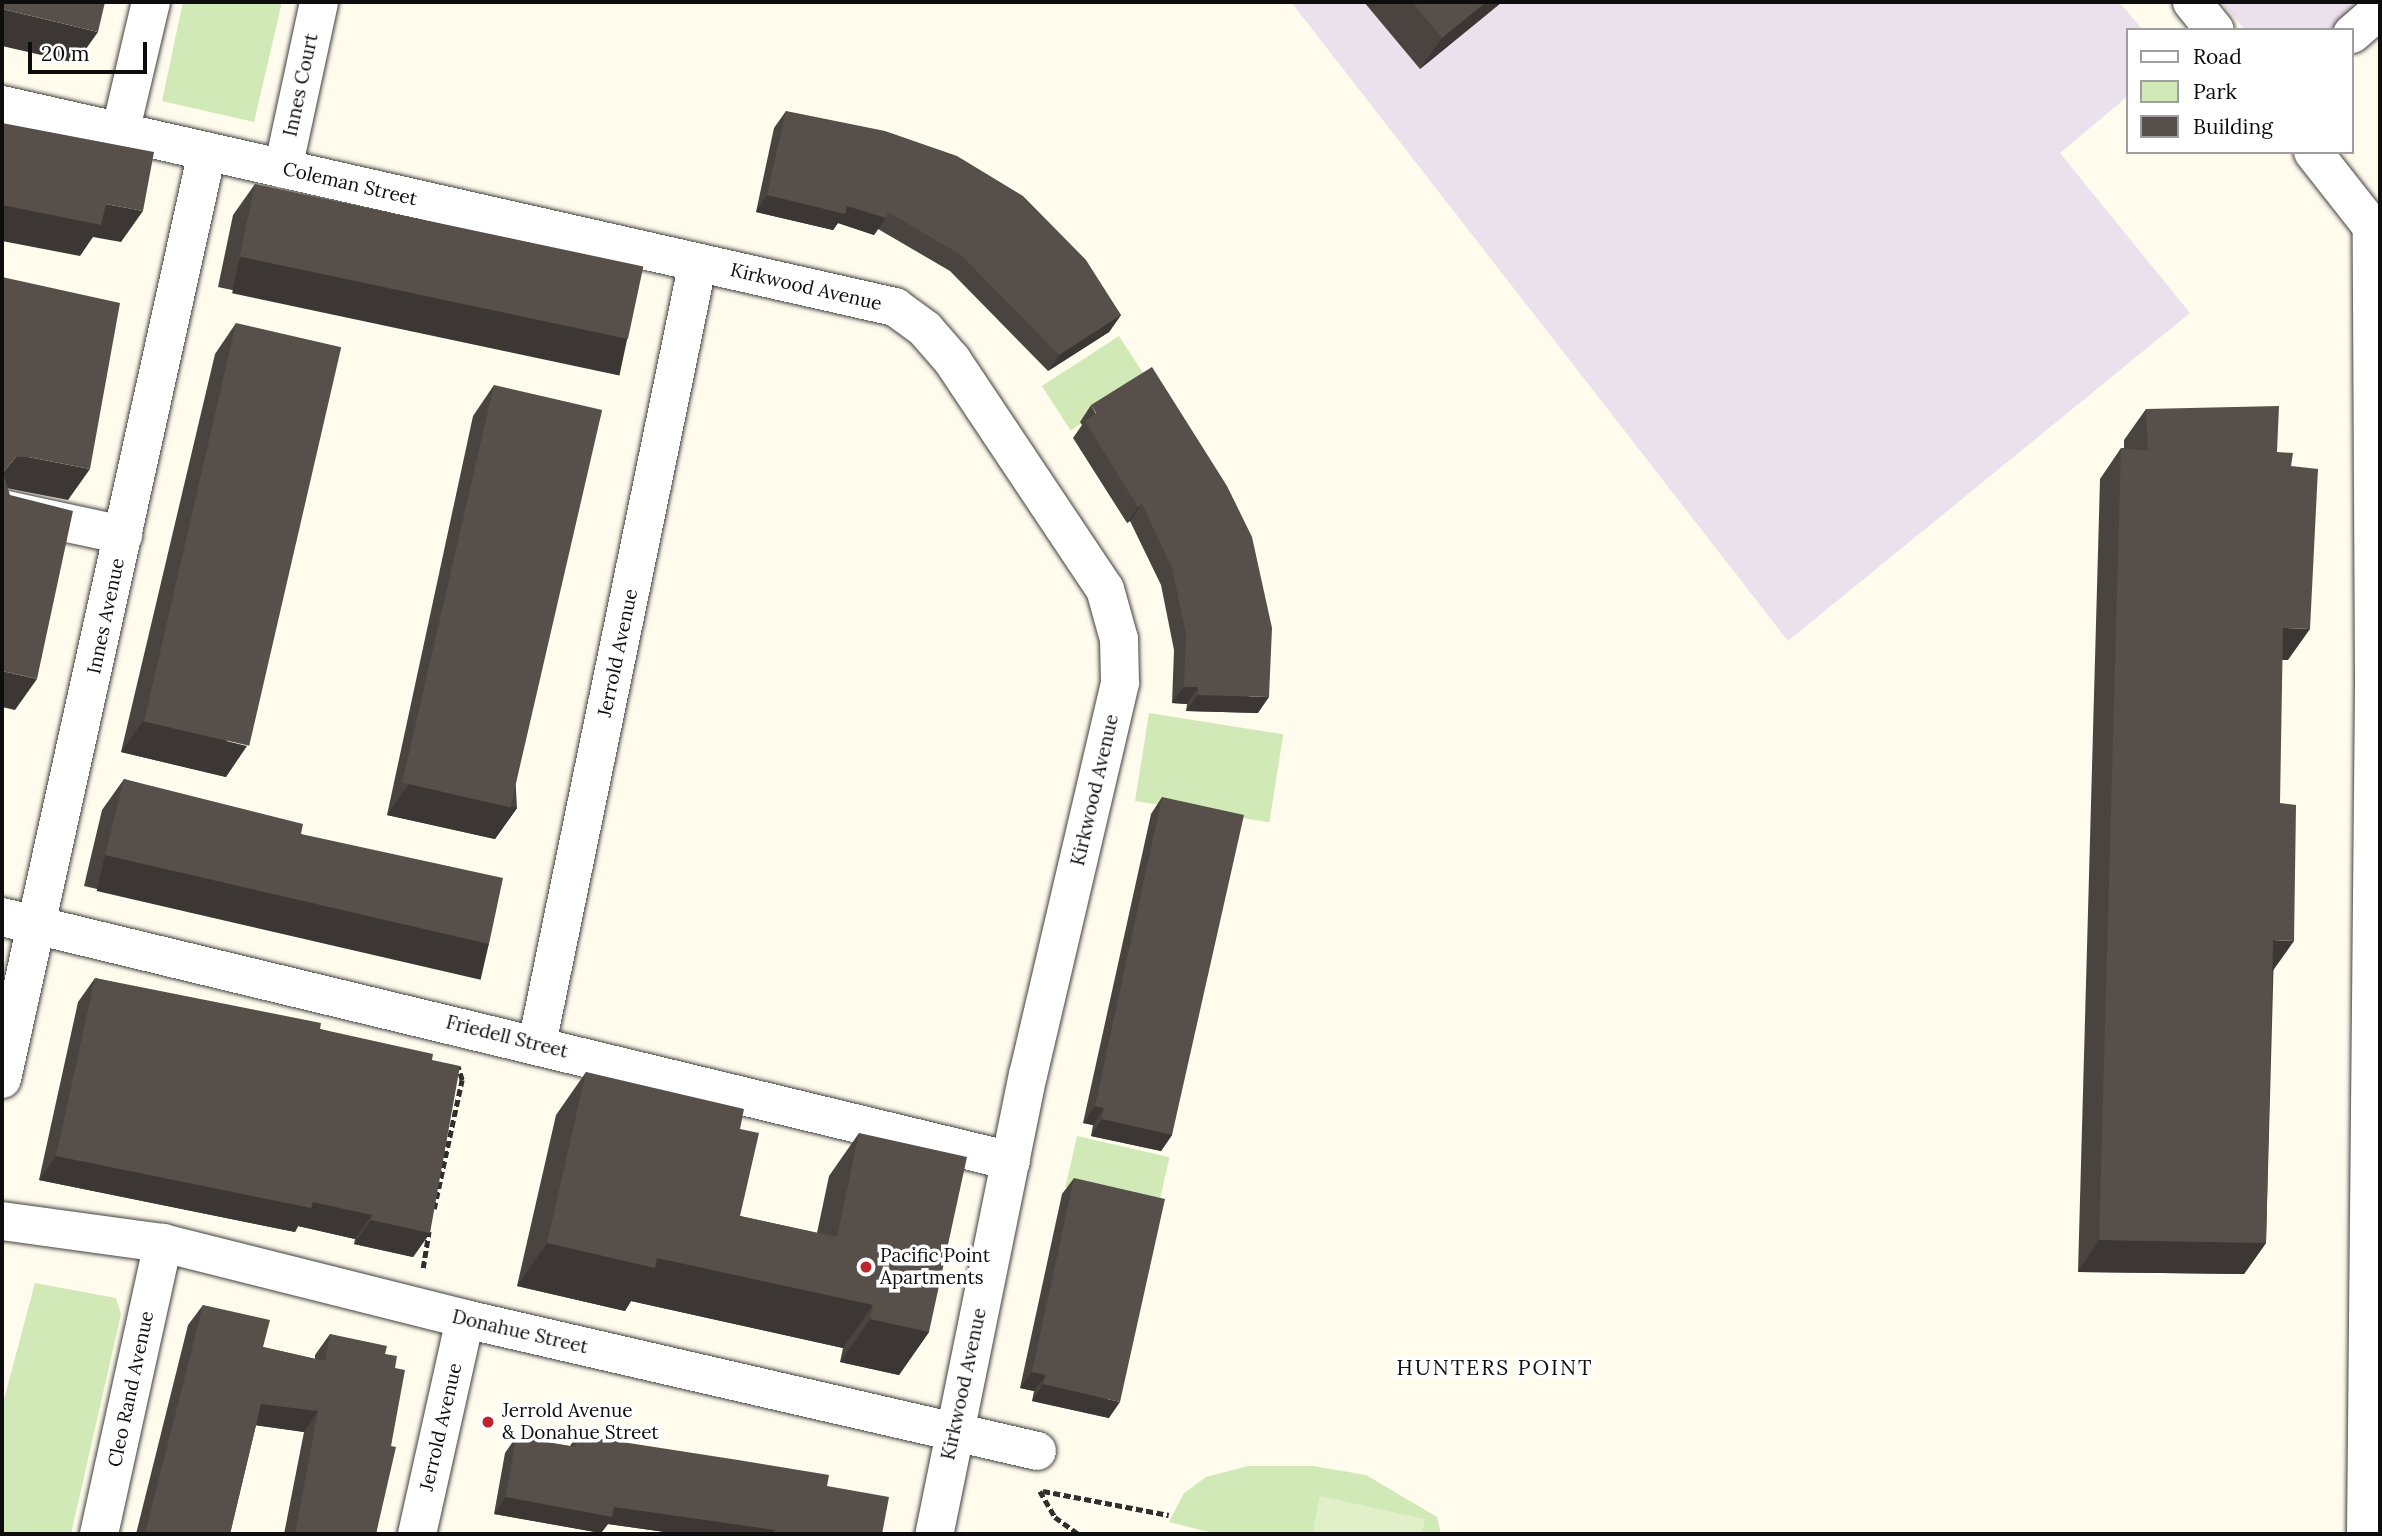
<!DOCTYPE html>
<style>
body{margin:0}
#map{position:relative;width:2382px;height:1536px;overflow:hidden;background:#fffced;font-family:Lora,serif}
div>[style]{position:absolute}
.industrial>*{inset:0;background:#ebe1ec}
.green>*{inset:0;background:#d0e9b7;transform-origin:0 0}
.pitch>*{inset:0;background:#e2f0c9}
.path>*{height:4.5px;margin-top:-2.25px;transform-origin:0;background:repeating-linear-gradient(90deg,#2f2f2f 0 7px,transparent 0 10.5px)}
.roads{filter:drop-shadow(0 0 2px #404040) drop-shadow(0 0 2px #404040)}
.minor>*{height:38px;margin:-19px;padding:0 19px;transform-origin:19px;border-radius:19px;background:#fff}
.wall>*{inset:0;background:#4a4440}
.shaded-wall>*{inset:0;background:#3c3734;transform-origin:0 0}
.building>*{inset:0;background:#564f4a;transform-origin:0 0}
.dots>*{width:19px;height:19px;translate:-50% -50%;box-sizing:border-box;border:4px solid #fff;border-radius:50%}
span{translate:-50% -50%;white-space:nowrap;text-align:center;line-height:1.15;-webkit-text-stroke:7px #fff;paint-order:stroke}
.street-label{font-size:19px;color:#0d0d0d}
.poi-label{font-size:19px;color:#0d0d0d}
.left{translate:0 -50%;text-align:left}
.neighbourhood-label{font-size:21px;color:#0d0d0d;letter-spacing:2px}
.frame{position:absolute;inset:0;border:4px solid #0d0d0d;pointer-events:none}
.legend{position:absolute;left:2126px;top:28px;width:228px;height:126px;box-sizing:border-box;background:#fff;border:2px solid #9e9e9e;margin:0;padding:9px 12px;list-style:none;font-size:21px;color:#0d0d0d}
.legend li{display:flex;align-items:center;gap:14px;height:35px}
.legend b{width:35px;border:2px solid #9e9e9e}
.scale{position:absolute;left:28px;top:42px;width:119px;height:32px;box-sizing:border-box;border:4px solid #0d0d0d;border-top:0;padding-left:9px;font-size:21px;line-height:24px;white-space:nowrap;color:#0d0d0d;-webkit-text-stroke:5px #fff;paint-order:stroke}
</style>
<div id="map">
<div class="industrial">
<div style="clip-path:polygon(1291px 2px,2119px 2px,2143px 30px,2128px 30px,2128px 96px,2060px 153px,2190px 313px,1788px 641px)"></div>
<div style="clip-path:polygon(2222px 2px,2380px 2px,2352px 30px,2245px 30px)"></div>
</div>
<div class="green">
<div style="clip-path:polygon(183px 2px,282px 2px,254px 122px,162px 101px)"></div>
<div style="left:1119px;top:336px;width:53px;height:92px;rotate:57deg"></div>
<div style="left:1149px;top:713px;width:136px;height:89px;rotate:9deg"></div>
<div style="left:1077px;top:1136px;width:95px;height:52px;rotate:13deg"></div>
<div style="clip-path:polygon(35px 1283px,116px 1298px,121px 1314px,71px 1534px,2px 1534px,2px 1407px)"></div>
<div style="clip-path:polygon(1248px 1466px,1313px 1466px,1366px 1475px,1437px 1517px,1441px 1534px,1216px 1534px,1169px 1522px,1184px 1493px,1206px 1477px)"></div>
</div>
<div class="pitch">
<div style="clip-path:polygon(1320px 1496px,1425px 1519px,1422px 1534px,1312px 1534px)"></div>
</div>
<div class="path">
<div style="left:434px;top:1209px;width:132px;rotate:-77.8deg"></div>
<div style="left:462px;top:1080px;width:14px;rotate:-107deg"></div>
<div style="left:423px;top:1268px;width:37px;rotate:-81deg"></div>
<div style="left:1040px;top:1491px;width:30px;rotate:60deg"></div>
<div style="left:1055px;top:1517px;width:29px;rotate:36deg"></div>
<div style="left:1043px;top:1491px;width:128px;rotate:10.8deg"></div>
</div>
<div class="roads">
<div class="minor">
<div style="left:2192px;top:2px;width:36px;rotate:51deg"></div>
<div style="left:2352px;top:34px;width:37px;rotate:-41deg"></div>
<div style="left:2px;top:105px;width:916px;rotate:12.75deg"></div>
<div style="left:895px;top:307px;width:37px;rotate:36deg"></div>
<div style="left:925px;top:329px;width:41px;rotate:48.9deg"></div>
<div style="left:952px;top:360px;width:275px;rotate:56.3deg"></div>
<div style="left:1105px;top:589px;width:52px;rotate:74.4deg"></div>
<div style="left:1119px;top:639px;width:44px;rotate:88.7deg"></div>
<div style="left:1120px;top:683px;width:402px;rotate:103.2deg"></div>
<div style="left:1028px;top:1074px;width:470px;rotate:101.5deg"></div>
<div style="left:120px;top:133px;width:135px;rotate:-76.7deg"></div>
<div style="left:2313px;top:152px;width:108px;rotate:51.8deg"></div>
<div style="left:283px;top:169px;width:171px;rotate:-77.8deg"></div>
<div style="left:2px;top:509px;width:124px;rotate:12.1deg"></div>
<div style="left:2px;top:917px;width:1038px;rotate:13.59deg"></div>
<div style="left:537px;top:1044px;width:798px;rotate:-78.37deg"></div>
<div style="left:2px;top:1079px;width:949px;rotate:-77.53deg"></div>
<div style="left:2px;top:1221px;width:162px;rotate:7.8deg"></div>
<div style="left:163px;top:1243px;width:311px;rotate:14.1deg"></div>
<div style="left:465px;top:1319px;width:587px;rotate:12.99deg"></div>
<div style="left:99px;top:1534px;width:298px;rotate:-77.6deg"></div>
<div style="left:417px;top:1534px;width:220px;rotate:-77.4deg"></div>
<div style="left:2366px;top:1534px;width:853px;rotate:-89.46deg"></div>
<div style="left:2374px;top:681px;width:454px;rotate:-90.3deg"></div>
</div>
</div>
<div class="wall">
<div style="clip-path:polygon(1364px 2px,1502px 2px,1420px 69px)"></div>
<div style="clip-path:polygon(786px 111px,1121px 315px,1109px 332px,1048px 371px,950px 271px,878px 229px,874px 235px,838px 223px,833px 230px,756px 212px,774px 128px)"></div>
<div style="clip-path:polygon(255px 184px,627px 339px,606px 370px,218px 287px,233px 215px)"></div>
<div style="clip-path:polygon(236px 323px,226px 777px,121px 752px,215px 354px)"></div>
<div style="clip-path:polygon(494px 385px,517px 808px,495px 839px,387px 815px,473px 416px)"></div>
<div style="clip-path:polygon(1091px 405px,1258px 713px,1186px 711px,1187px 704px,1172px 703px,1174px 650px,1161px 585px,1130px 521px,1127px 523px,1073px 438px,1082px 425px,1080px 422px)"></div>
<div style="clip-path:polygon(2146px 409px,2277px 452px,2291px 466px,2288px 660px,2282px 660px,2266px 1243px,2244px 1274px,2078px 1272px,2100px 479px,2121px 448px,2124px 448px,2124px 440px)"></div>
<div style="clip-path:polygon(124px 779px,301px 834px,489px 944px,467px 975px,84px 886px,102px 810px)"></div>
<div style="clip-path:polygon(1162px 797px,1172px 1135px,1161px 1151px,1091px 1136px,1093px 1125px,1083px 1123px,1151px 814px)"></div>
<div style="clip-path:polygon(95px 978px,320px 1029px,432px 1060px,430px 1233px,413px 1257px,354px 1244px,355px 1239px,298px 1226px,295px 1232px,39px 1180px,78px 1002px)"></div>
<div style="clip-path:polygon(586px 1072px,740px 1129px,740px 1216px,817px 1233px,829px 1176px,859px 1133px,929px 1332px,899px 1375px,840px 1362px,843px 1348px,631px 1301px,625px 1311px,517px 1286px,556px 1115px)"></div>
<div style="clip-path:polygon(1074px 1178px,1109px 1418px,1032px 1401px,1034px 1391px,1020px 1388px,1062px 1194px)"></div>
<div style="clip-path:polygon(203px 1305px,263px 1347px,315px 1359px,315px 1355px,330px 1334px,385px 1354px,395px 1368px,391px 1446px,376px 1534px,284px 1534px,304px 1432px,256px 1425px,230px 1534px,136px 1534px,188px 1325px)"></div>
<div style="clip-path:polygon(577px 1435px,827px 1486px,882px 1534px,679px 1534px,608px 1524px,601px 1533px,494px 1514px,505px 1453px,516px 1437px,570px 1446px)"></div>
</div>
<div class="shaded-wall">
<div style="clip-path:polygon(1486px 2px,1502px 2px,1420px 69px,1442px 38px)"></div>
<div style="clip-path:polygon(2px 9px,98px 32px,76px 63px,2px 46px)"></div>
<div style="clip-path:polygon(767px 195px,847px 206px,886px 218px,874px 235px,838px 223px,833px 230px,756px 212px)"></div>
<div style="clip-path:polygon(106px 204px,143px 211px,121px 242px,93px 237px,80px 256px,2px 241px,2px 205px)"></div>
<div style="left:240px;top:256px;width:396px;height:38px;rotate:12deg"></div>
<div style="clip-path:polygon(1121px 315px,1109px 332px,1048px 371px,1059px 355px)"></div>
<div style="clip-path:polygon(16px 457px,28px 457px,90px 469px,68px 500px,6px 488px,2px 474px)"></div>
<div style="clip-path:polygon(1142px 504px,1130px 521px,1127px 523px,1138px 507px)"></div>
<div style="clip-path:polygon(2283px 628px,2310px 629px,2288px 660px,2261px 660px)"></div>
<div style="clip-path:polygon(2px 671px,37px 679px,15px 710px,2px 707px)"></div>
<div style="clip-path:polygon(1184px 687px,1198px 687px,1187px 704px,1172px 703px)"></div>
<div style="clip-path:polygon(1198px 695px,1269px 697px,1258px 713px,1186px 711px)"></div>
<div style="clip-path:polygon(143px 721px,247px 746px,226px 777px,121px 752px)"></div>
<div style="clip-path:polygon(409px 784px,517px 808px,495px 839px,387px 815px)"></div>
<div style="left:105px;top:855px;width:394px;height:37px;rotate:13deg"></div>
<div style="clip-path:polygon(2273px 940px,2294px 941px,2272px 972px)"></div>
<div style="clip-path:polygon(1095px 1106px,1104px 1108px,1093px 1125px,1083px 1123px)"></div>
<div style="clip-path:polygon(1102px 1119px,1172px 1135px,1161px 1151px,1091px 1136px)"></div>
<div style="clip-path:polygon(56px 1156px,313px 1202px,372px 1215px,355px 1239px,298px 1226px,295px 1232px,39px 1180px)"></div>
<div style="clip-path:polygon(371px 1220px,430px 1233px,413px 1257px,354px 1244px)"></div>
<div style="clip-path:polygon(2099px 1240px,2266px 1243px,2244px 1274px,2078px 1272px)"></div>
<div style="clip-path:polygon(547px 1243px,657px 1258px,873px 1305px,843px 1348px,631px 1301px,625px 1311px,517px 1286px)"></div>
<div style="clip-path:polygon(870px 1319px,929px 1332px,899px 1375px,840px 1362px)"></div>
<div style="clip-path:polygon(1032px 1372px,1046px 1375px,1034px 1391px,1020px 1388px)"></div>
<div style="clip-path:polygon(1043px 1384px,1120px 1402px,1109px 1418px,1032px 1401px)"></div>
<div style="clip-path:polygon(261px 1404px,318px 1411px,304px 1432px,246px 1424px)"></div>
<div style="clip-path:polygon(506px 1497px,614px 1507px,775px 1530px,772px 1534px,679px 1534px,608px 1524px,601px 1533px,494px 1514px)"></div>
</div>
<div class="building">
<div style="clip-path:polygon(2px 2px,105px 2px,98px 32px,2px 9px)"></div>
<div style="clip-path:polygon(1412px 2px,1486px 2px,1442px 38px)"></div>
<div style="clip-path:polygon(786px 111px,885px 131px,957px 156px,1023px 196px,1086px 260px,1121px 315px,1059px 355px,961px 255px,888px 212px,886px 218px,847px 206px,845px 214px,767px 195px)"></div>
<div style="clip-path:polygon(2px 123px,154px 152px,143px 211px,106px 204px,101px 225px,2px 205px)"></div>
<div style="left:255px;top:184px;width:397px;height:74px;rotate:12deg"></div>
<div style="clip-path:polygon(2px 277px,120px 303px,90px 469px,28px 457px,16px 457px,3px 473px,10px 495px,73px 511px,37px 679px,2px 671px)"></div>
<div style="left:236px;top:323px;width:108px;height:409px;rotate:13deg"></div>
<div style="clip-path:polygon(1152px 367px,1227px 486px,1252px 537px,1272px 628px,1269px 697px,1198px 695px,1198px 687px,1184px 687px,1186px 634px,1172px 568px,1142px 504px,1138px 507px,1085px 421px,1096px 413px,1091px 405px)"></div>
<div style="left:494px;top:385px;width:111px;height:408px;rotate:13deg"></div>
<div style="clip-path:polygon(2279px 406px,2277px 452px,2293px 453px,2291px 466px,2318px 469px,2310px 629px,2283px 628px,2280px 803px,2296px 805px,2294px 941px,2273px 940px,2266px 1243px,2099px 1240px,2121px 448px,2148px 451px,2146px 409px)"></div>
<div style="clip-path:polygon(124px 779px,303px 824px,301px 834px,503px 878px,489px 944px,105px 855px)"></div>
<div style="clip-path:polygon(1162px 797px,1244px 815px,1172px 1135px,1102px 1119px,1104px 1108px,1095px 1106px)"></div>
<div style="clip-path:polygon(95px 978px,321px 1023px,320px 1029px,433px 1054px,432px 1060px,460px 1066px,430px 1233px,371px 1220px,372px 1215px,313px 1202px,311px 1208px,56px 1156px)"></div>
<div style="clip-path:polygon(586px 1072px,744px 1109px,740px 1129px,759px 1133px,740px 1216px,837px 1237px,859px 1133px,967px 1157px,929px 1332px,870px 1319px,873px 1305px,657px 1258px,655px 1268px,547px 1243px)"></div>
<div style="clip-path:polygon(1074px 1178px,1165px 1199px,1120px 1402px,1043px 1384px,1046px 1375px,1032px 1372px)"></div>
<div style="clip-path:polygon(203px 1305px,270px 1320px,263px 1347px,325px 1361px,330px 1334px,387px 1346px,385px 1354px,397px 1356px,395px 1368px,405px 1370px,391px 1446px,396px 1447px,376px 1534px,295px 1534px,318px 1411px,261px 1404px,230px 1534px,145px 1534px)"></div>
<div style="clip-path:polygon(577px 1435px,738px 1460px,829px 1475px,827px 1486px,889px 1497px,882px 1534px,774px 1534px,775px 1530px,614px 1507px,612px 1517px,506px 1497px,516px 1437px,575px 1447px)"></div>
</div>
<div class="dots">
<div style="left:866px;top:1267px;background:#be2429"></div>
<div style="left:488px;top:1422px;background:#be2429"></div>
</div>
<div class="street-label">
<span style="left:301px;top:85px;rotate:-78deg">Innes Court</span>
<span style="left:350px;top:184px;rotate:13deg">Coleman Street</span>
<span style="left:806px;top:287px;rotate:13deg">Kirkwood Avenue</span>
<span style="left:106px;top:616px;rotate:-78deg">Innes Avenue</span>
<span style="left:618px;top:653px;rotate:-78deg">Jerrold Avenue</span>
<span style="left:1095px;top:790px;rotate:-77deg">Kirkwood Avenue</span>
<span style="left:507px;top:1037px;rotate:14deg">Friedell Street</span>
<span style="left:520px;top:1332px;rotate:13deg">Donahue Street</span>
<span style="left:964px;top:1384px;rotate:-78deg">Kirkwood Avenue</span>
<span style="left:131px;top:1389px;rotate:-78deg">Cleo Rand Avenue</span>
<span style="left:441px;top:1427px;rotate:-77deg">Jerrold Avenue</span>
</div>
<div class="poi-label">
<span class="left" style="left:880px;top:1267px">Pacific Point<br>Apartments</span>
<span class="left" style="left:502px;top:1422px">Jerrold Avenue<br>&amp; Donahue Street</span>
</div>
<div class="neighbourhood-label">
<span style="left:1495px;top:1368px">HUNTERS POINT</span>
</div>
<div class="frame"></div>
<ul class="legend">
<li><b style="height:9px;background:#fff"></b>Road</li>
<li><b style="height:19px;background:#d0e9b7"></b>Park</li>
<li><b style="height:19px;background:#564f4a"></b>Building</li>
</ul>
<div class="scale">20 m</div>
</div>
